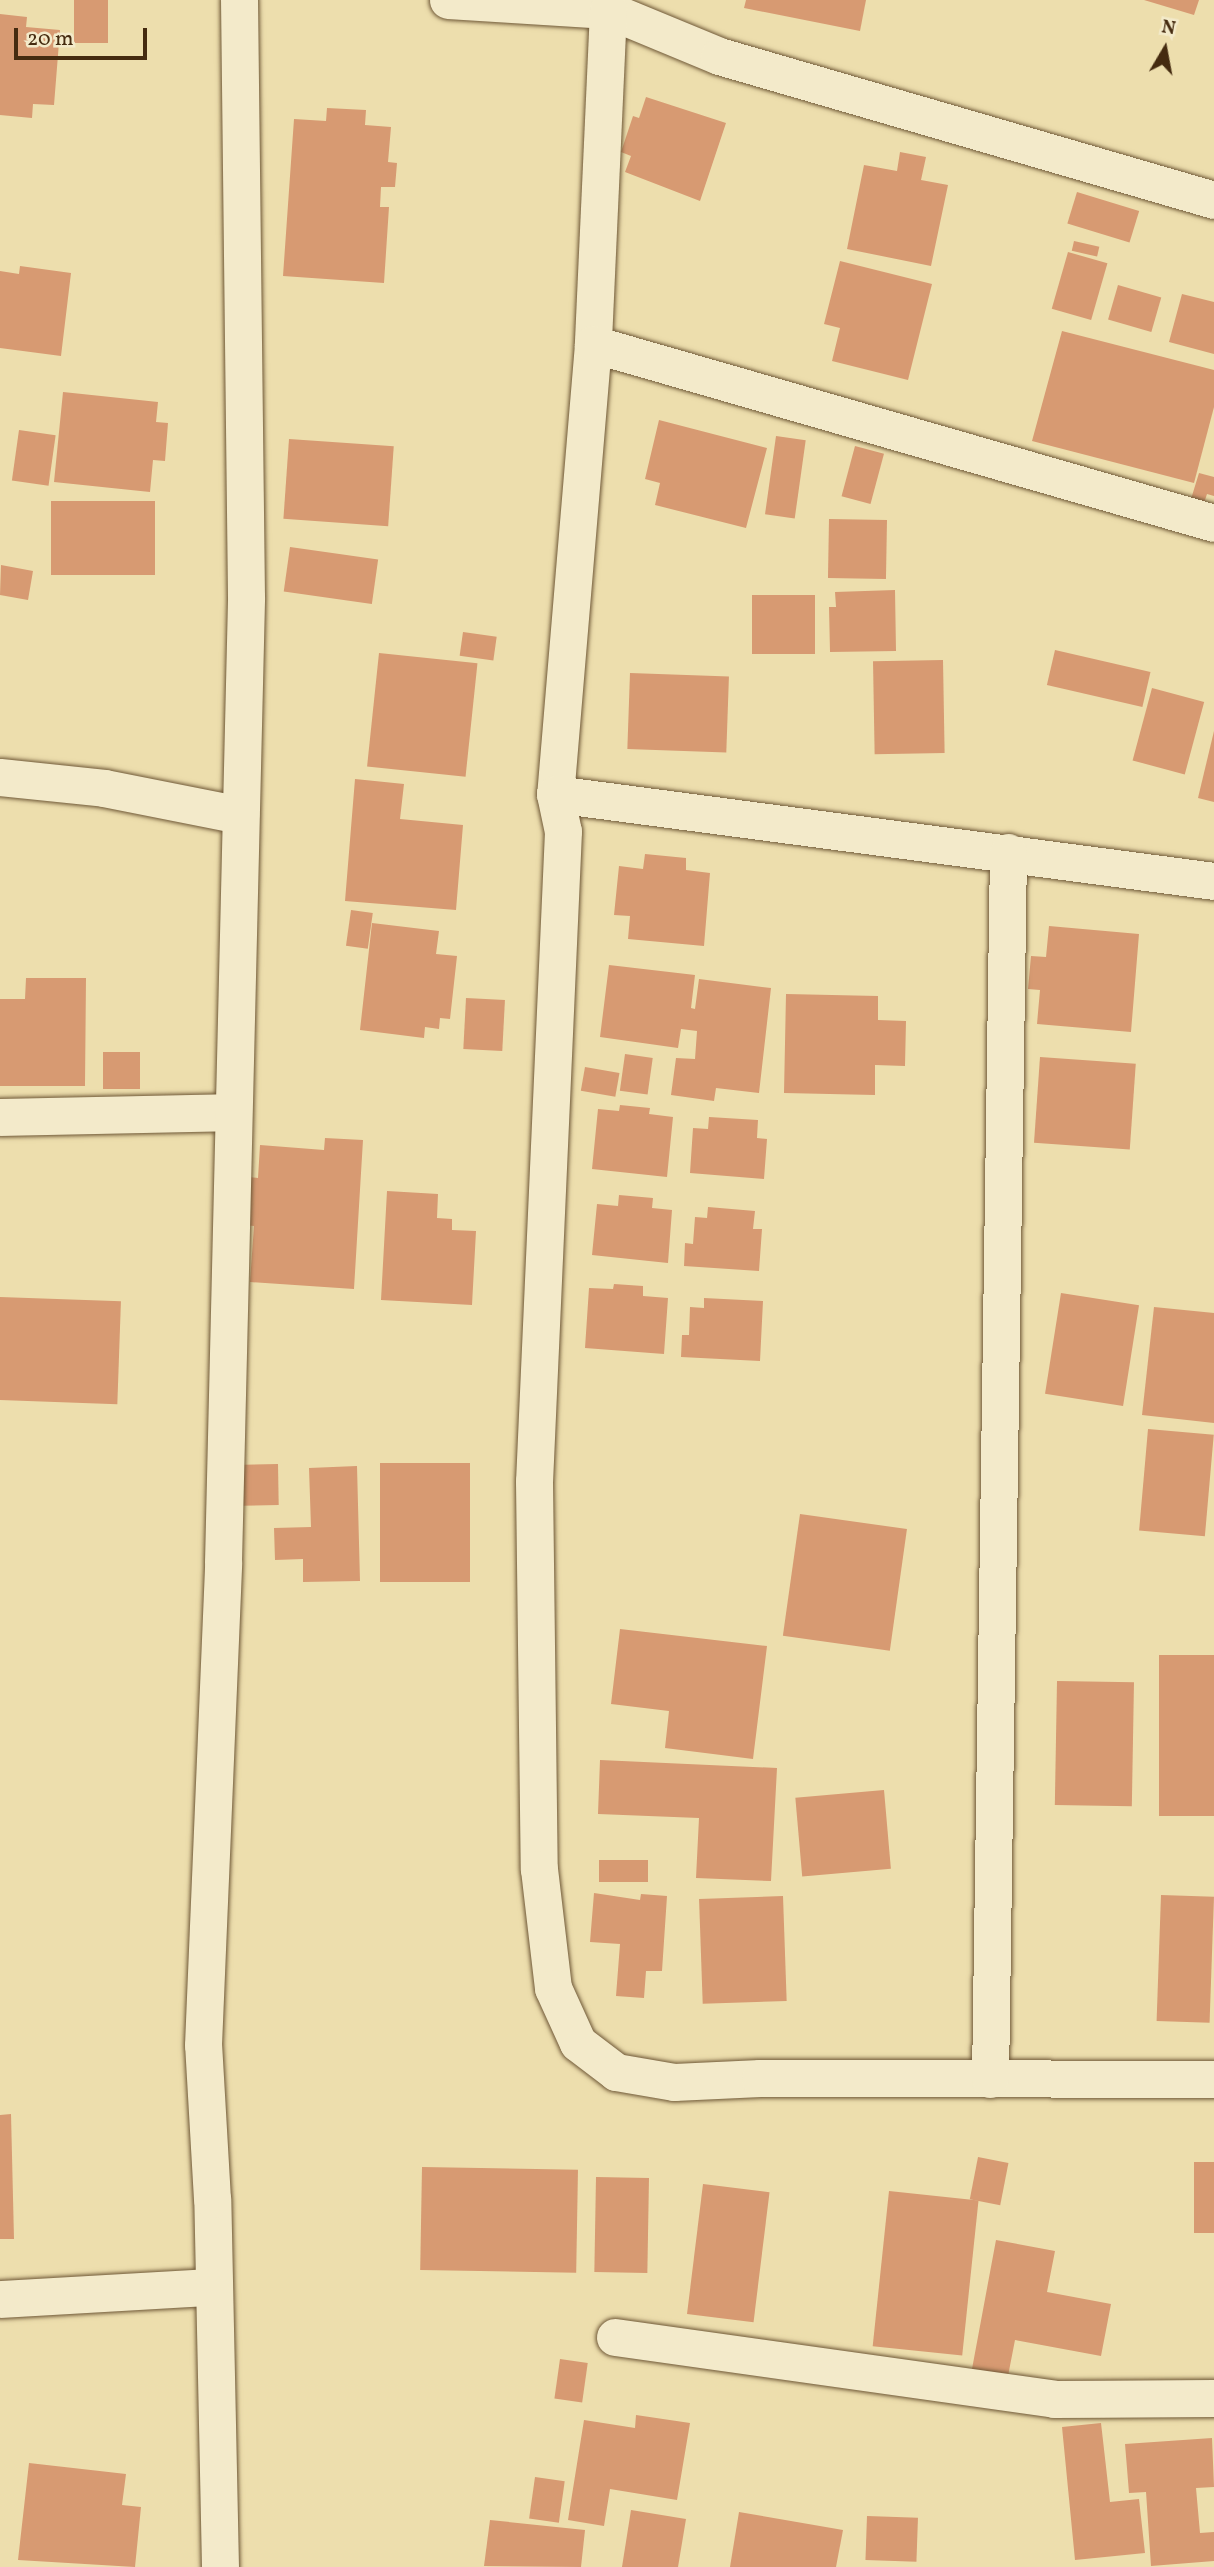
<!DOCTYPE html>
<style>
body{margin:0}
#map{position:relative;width:1214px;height:2567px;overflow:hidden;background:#eddead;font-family:Vollkorn,serif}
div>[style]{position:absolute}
.building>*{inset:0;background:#d79a72;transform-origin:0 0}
.roads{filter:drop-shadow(0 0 2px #6f5837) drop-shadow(0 0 2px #6f5837)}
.street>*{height:37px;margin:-18.5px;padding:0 18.5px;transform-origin:18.5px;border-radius:18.5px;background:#f3eaca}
span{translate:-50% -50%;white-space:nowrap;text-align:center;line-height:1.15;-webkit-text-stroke:5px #f3eaca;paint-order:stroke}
.north{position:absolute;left:1130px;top:14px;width:70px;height:70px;-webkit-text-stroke:5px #f3eaca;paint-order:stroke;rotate:10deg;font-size:19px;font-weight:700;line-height:28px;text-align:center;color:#452b10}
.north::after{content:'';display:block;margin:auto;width:24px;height:32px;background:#452b10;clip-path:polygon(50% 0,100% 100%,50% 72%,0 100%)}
.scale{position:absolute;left:14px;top:28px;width:133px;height:32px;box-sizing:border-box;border:4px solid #452b10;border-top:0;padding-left:9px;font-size:21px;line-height:24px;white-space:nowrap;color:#452b10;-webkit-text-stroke:5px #f3eaca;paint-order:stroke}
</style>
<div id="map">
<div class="building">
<div style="left:74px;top:0;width:34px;height:43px"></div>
<div style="clip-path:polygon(746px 0,866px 0,860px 31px,744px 8px)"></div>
<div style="clip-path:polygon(1144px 0,1199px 0,1194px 15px)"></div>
<div style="clip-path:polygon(0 14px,27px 17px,26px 27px,60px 30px,54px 105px,33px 104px,32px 118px,0 115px)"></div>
<div style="clip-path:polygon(646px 97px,726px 123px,700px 201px,625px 172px,631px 156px,621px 152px,633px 116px,639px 118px)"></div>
<div style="clip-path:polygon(327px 108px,366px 110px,365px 125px,391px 127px,388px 162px,397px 163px,395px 187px,381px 187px,380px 207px,389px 207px,384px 283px,283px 276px,294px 119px,326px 121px)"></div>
<div style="clip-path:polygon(900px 152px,926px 157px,921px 180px,948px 185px,931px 266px,847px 249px,864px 165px,897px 171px)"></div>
<div style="left:1077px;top:192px;width:65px;height:33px;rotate:17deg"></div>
<div style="left:1074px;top:241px;width:26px;height:10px;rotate:13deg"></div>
<div style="left:1068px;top:252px;width:41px;height:59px;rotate:16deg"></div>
<div style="clip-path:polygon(840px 261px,932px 284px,908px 380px,832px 361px,840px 328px,824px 324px)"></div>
<div style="clip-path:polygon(20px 266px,71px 273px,61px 356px,0 348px,0 271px,19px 274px)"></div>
<div style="left:1118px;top:285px;width:45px;height:36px;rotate:16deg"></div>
<div style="clip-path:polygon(1182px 294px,1214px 302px,1214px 354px,1169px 342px)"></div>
<div style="clip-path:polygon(1062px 331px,1214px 370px,1214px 407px,1194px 483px,1032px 441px)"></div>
<div style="clip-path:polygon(63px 392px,158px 402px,156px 422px,168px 423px,165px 461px,153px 460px,150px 492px,54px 482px)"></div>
<div style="clip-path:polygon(659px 420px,767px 448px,746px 528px,655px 505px,660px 483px,645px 479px)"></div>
<div style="left:19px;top:430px;width:37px;height:51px;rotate:8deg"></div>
<div style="left:776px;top:436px;width:30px;height:79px;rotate:8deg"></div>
<div style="left:289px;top:439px;width:105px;height:80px;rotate:4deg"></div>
<div style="left:855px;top:446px;width:30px;height:52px;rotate:15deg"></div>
<div style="clip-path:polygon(1199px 473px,1214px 477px,1214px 496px,1207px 494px,1204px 503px,1191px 499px)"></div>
<div style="left:51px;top:501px;width:104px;height:74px"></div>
<div style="left:829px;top:519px;width:58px;height:59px;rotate:1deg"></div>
<div style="left:290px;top:547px;width:89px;height:45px;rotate:8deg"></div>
<div style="clip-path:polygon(1px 565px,33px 571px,28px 600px,0 595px)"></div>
<div style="clip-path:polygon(895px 590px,896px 651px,830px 652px,829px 607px,836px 607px,835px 592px)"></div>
<div style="left:752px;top:595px;width:63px;height:59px"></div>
<div style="left:463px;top:632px;width:34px;height:24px;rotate:8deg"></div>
<div style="left:1055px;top:650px;width:98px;height:36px;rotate:13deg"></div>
<div style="left:379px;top:653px;width:99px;height:114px;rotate:6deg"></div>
<div style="left:943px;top:660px;width:93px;height:70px;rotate:89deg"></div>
<div style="left:630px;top:673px;width:99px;height:76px;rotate:2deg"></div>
<div style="left:1152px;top:688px;width:54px;height:75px;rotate:15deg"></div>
<div style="clip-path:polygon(1214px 731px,1214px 802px,1198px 798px)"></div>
<div style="clip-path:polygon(355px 779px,404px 784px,400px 819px,463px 825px,456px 910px,345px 901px)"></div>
<div style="clip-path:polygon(645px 854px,686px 858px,686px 870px,710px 873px,704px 946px,628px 939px,630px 916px,614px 915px,619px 866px,643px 869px)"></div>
<div style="left:351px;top:910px;width:22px;height:36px;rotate:8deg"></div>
<div style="clip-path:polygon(372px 923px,439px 931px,436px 954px,457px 956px,450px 1019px,440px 1018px,439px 1029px,425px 1027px,424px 1038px,360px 1030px)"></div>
<div style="clip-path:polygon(1049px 926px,1139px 934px,1131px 1032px,1037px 1024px,1040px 990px,1028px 989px,1031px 956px,1046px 957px)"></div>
<div style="clip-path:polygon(609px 965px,695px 975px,691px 1008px,695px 1009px,699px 979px,771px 988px,759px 1093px,716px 1088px,714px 1101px,671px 1095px,676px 1058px,695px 1059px,697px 1031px,681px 1029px,678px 1048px,600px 1037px)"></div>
<div style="clip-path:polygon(26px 978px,86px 978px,85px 1086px,0 1086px,0 999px,25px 999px)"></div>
<div style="clip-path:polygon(786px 994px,878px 996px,878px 1020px,906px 1021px,905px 1066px,875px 1065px,875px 1095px,784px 1093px)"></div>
<div style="left:466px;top:998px;width:39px;height:51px;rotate:3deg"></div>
<div style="left:103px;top:1052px;width:37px;height:37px"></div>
<div style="left:625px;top:1054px;width:28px;height:37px;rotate:8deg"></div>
<div style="left:1040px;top:1057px;width:96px;height:86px;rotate:4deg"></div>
<div style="left:585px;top:1067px;width:35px;height:24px;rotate:10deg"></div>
<div style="clip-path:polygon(620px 1105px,650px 1108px,649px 1114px,673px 1117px,667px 1177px,592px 1169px,598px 1109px,619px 1111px)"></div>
<div style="clip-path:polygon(709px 1117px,758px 1120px,757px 1138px,767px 1139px,764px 1179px,690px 1173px,693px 1128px,708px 1129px)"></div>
<div style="clip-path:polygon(325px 1138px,363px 1140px,354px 1289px,250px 1282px,254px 1226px,244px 1225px,248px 1177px,258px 1178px,260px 1145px,324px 1150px)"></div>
<div style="clip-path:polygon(387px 1191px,438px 1194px,437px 1218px,452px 1219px,452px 1230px,476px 1231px,472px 1305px,381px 1300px)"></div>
<div style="clip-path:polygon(619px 1195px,653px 1198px,652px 1208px,672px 1210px,668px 1263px,592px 1255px,597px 1204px,618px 1206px)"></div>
<div style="clip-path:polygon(708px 1207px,755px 1211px,753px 1229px,762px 1229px,759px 1271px,684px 1266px,685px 1243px,693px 1244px,695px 1217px,707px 1218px)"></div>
<div style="clip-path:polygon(614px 1284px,643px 1286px,643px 1296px,668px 1298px,664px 1354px,585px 1348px,589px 1288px,613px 1289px)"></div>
<div style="left:1061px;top:1293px;width:79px;height:102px;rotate:9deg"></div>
<div style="left:0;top:1297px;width:121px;height:103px;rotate:2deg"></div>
<div style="clip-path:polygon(704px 1298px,763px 1301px,760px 1361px,681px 1357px,682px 1335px,689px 1335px,690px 1307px,704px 1308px)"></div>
<div style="clip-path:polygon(1154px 1307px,1214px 1313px,1214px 1423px,1142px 1415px)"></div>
<div style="left:1148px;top:1429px;width:66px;height:102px;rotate:5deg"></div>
<div style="left:470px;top:1463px;width:119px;height:90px;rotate:90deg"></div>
<div style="left:278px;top:1464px;width:41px;height:37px;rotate:89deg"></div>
<div style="clip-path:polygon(357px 1466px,360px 1581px,303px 1582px,303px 1559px,275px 1560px,274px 1528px,311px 1527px,309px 1468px)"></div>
<div style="left:800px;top:1514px;width:108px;height:123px;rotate:8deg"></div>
<div style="clip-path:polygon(620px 1629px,767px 1646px,753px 1759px,665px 1748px,669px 1711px,611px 1704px)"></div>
<div style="left:1214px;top:1655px;width:161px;height:55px;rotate:90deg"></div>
<div style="left:1057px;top:1681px;width:77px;height:124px;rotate:1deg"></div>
<div style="clip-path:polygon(600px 1760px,777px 1768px,771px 1881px,696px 1878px,699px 1818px,598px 1814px)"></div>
<div style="left:884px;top:1790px;width:79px;height:89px;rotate:85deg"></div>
<div style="left:599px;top:1860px;width:49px;height:22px"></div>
<div style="clip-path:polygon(594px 1893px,640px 1900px,641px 1894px,667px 1896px,662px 1971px,646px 1971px,644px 1998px,616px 1996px,620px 1944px,590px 1942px)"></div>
<div style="left:1161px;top:1895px;width:53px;height:126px;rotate:2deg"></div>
<div style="left:783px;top:1896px;width:105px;height:84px;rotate:88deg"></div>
<div style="clip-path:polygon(11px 2114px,14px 2239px,0 2239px,0 2115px)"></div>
<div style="left:978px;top:2157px;width:31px;height:43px;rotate:11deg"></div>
<div style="left:1214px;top:2162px;width:71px;height:20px;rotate:90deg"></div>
<div style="left:422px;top:2167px;width:156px;height:103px;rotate:1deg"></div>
<div style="left:596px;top:2177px;width:53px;height:95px;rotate:1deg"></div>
<div style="left:703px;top:2184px;width:67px;height:131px;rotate:7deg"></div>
<div style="left:889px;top:2191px;width:90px;height:156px;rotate:6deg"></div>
<div style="clip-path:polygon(996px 2240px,1055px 2251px,1047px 2292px,1111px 2304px,1101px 2356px,1015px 2340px,1008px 2376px,972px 2369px)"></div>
<div style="left:560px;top:2359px;width:28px;height:40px;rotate:8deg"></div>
<div style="clip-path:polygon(636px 2415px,690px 2423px,677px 2500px,610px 2489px,604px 2526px,568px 2520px,584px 2420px,635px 2428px)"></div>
<div style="clip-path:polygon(1101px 2423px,1110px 2502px,1139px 2499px,1145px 2553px,1075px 2560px,1062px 2427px)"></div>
<div style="clip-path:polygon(1212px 2438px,1214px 2487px,1196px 2488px,1200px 2533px,1214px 2532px,1214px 2561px,1151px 2566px,1146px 2492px,1129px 2493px,1125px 2444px)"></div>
<div style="clip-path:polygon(29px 2463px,126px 2474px,122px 2505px,141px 2507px,135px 2567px,18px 2560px)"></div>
<div style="left:535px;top:2477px;width:30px;height:42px;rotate:8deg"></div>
<div style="clip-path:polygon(631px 2510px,686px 2519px,678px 2567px,622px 2567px)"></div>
<div style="clip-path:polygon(739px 2512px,843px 2530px,836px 2567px,730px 2567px)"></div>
<div style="left:867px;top:2516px;width:51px;height:44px;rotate:2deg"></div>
<div style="clip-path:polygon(490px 2520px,585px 2530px,581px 2567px,484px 2566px)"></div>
</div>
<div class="roads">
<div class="street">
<div style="left:448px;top:0;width:160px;rotate:3.6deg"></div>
<div style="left:608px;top:10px;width:120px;rotate:22.5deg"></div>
<div style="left:719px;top:56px;width:516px;rotate:16.22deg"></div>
<div style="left:608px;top:10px;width:334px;rotate:92.6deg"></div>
<div style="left:593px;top:344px;width:452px;rotate:94.8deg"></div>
<div style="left:555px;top:794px;width:38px;rotate:78deg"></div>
<div style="left:563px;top:831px;width:651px;rotate:92.55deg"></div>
<div style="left:534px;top:1481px;width:388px;rotate:89.3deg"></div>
<div style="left:539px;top:1869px;width:120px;rotate:83.3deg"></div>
<div style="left:553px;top:1988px;width:60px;rotate:65.6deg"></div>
<div style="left:578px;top:2043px;width:48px;rotate:37.3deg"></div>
<div style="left:616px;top:2072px;width:59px;rotate:9.8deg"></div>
<div style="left:674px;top:2082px;width:86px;rotate:-2.7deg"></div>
<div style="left:760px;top:2078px;width:454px;rotate:0.1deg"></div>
<div style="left:593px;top:344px;width:646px;rotate:16.08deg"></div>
<div style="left:0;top:777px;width:105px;rotate:6deg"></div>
<div style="left:104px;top:788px;width:139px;rotate:11.2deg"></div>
<div style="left:555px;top:794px;width:665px;rotate:7.52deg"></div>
<div style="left:0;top:1117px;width:232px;rotate:-1.2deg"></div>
<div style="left:990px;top:2079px;width:1227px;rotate:-89.16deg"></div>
<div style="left:0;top:2299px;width:210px;rotate:-3.3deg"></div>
<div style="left:615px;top:2337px;width:443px;rotate:8deg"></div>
<div style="left:1054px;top:2399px;width:160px;rotate:-0.4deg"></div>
<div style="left:220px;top:2567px;width:368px;rotate:-91.2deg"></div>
<div style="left:212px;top:2199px;width:154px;rotate:-93.3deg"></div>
<div style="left:203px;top:2045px;width:483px;rotate:-87.6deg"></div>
<div style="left:223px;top:1562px;width:965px;rotate:-88.63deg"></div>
<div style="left:246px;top:597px;width:597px;rotate:-90.67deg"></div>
</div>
</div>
<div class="north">N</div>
<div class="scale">20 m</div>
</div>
